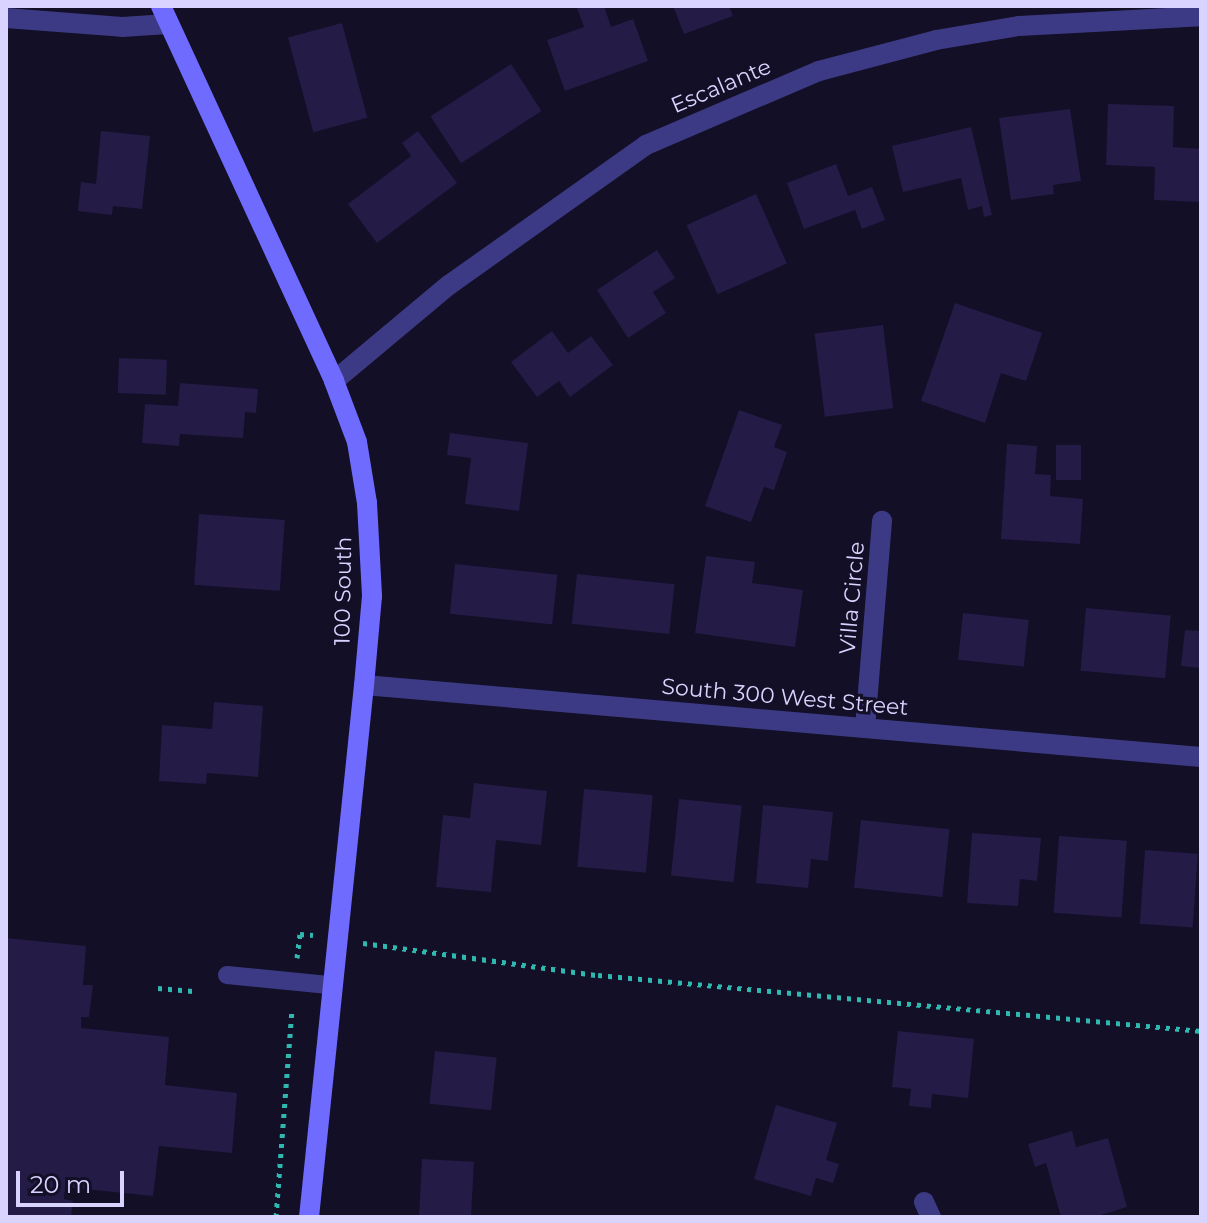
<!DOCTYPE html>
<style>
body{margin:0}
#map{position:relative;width:1207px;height:1223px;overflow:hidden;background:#130f26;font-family:Montserrat,sans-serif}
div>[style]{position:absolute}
.building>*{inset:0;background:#241b47;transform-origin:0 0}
.path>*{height:5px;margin-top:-2.5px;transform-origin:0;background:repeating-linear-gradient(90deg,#2fb8b0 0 4px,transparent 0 10px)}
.lane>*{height:18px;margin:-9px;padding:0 9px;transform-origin:9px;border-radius:9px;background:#3d3a85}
.street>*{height:20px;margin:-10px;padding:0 10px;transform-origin:10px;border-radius:10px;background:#3d3a85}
.secondary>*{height:20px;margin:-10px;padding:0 10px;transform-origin:10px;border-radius:10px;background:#6f6bff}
span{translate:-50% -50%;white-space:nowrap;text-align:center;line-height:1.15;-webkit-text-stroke:6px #130f26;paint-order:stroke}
.street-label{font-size:22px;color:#d9d4ff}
.frame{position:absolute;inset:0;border:8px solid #d9d4ff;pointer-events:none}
.scale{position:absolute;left:16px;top:1171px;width:108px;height:36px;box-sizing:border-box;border:4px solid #d9d4ff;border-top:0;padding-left:10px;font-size:24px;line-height:28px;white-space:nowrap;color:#d9d4ff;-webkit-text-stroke:6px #130f26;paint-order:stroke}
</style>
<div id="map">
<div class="building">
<div style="clip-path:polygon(604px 6px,611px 27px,633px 19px,648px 61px,565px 91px,547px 40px,584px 27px,577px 8px)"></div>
<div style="clip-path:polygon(673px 6px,729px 6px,733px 16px,684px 34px)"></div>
<div style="left:342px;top:23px;width:98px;height:56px;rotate:75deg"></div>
<div style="left:511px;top:64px;width:56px;height:96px;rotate:57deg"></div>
<div style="clip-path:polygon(1108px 104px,1174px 106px,1173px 147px,1201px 149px,1201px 202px,1154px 200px,1155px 167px,1106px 165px)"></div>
<div style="clip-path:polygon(1070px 109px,1081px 181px,1053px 185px,1054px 194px,1011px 200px,999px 118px)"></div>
<div style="clip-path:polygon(971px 127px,992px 215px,984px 217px,982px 206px,968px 210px,961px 178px,903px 192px,892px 146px)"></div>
<div style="clip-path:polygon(101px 131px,150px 136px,142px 209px,113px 206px,112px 215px,78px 211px,81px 182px,96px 184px)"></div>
<div style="clip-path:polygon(418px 131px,457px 183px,377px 243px,348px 204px,411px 156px,402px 143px)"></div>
<div style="clip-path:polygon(836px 164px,848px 196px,872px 187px,885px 220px,862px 229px,855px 210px,804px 229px,787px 183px)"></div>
<div style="left:756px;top:194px;width:76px;height:76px;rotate:66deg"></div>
<div style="clip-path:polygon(657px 250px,675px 278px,653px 292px,666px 313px,628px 338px,597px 290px)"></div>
<div style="clip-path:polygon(955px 303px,1042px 333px,1026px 381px,1001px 373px,985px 423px,921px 401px)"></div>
<div style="left:883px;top:325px;width:84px;height:69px;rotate:83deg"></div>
<div style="clip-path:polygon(552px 331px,568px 353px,591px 336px,613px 365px,570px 397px,559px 381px,537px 397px,511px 362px)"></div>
<div style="left:119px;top:358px;width:48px;height:35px;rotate:2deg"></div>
<div style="clip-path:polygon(180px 383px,258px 389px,256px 413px,245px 412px,243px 438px,180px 434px,179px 446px,142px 443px,145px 404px,178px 406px)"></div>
<div style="clip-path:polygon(739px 410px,782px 425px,774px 447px,787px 452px,774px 490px,764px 487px,751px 522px,705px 506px)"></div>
<div style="clip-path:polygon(450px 433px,528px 443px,519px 511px,465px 504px,471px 458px,447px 455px)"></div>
<div style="clip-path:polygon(1007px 444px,1037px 446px,1035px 474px,1051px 475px,1050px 496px,1083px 499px,1080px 544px,1001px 539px)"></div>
<div style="left:1056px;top:445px;width:25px;height:35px"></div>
<div style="left:199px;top:514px;width:86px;height:71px;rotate:4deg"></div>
<div style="clip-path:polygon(706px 556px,755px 562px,752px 583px,803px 590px,795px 647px,695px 633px)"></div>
<div style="left:455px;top:564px;width:103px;height:50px;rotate:6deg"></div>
<div style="left:577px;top:574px;width:98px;height:50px;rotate:6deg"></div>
<div style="left:1086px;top:608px;width:85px;height:63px;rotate:5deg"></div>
<div style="left:963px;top:613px;width:66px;height:47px;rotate:6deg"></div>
<div style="clip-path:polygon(1185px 630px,1201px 631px,1201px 668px,1181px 666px)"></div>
<div style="clip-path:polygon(214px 702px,263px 706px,258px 777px,207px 773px,206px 784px,159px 781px,162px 725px,212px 729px)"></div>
<div style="clip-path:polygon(474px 783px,547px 791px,541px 845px,496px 840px,491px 892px,436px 887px,443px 815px,470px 818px)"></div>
<div style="left:584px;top:789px;width:69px;height:78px;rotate:5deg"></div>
<div style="left:679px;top:799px;width:63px;height:77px;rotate:6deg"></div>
<div style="clip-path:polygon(763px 805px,833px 812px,828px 861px,811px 859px,808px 888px,756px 883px)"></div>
<div style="left:861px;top:820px;width:89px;height:68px;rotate:6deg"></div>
<div style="clip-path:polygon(972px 833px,1041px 838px,1037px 881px,1020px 879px,1018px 906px,967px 903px)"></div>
<div style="left:1059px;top:836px;width:68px;height:77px;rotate:4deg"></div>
<div style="left:1145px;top:850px;width:53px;height:74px;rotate:4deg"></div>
<div style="clip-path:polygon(6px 938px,86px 946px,83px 985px,93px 985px,89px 1017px,81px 1017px,81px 1028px,169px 1037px,165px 1085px,237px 1093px,232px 1153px,159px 1146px,153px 1196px,65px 1187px,64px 1199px,73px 1201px,71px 1217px,6px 1217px)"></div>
<div style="clip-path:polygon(898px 1031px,974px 1039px,968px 1098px,932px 1094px,931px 1108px,909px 1106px,911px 1089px,892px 1087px)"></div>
<div style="left:435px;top:1051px;width:62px;height:53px;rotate:6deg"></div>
<div style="clip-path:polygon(776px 1105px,837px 1123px,826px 1160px,839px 1164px,833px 1183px,816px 1178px,811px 1196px,754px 1179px)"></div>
<div style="clip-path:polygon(1072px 1131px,1076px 1147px,1108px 1138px,1127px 1207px,1094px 1217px,1061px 1217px,1046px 1163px,1035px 1167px,1028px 1144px)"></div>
<div style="left:422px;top:1159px;width:52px;height:58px;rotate:3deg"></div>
</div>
<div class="path">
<div style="left:363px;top:943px;width:237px;rotate:7.8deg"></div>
<div style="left:598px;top:975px;width:606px;rotate:5.31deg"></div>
<div style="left:297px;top:958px;width:24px;rotate:-83deg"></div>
<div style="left:300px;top:934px;width:13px;rotate:4deg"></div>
<div style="left:158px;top:988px;width:35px;rotate:5deg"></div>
<div style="left:276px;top:1217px;width:210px;rotate:-85.6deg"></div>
</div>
<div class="lane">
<div style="left:227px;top:975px;width:102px;rotate:5.6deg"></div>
</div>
<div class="street">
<div style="left:6px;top:18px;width:116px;rotate:4.4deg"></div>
<div style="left:122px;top:27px;width:46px;rotate:-3.7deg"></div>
<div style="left:334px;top:381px;width:150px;rotate:-39.9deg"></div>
<div style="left:449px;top:285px;width:242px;rotate:-35.4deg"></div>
<div style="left:646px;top:145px;width:188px;rotate:-23.2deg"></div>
<div style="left:819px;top:71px;width:121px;rotate:-14.8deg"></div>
<div style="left:936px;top:40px;width:84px;rotate:-9.6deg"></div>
<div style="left:1019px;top:26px;width:182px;rotate:-3.1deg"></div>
<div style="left:364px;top:685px;width:840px;rotate:4.92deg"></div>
<div style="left:865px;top:728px;width:208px;rotate:-85.3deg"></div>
<div style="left:924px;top:1202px;width:17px;rotate:65deg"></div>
</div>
<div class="secondary">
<div style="left:161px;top:6px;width:413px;rotate:65.2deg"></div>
<div style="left:334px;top:381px;width:65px;rotate:69.3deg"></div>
<div style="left:357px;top:442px;width:62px;rotate:80.7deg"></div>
<div style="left:367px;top:503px;width:93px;rotate:86.9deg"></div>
<div style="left:372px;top:596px;width:89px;rotate:95.1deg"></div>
<div style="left:364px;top:685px;width:535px;rotate:95.9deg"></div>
</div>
<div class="street-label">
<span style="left:721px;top:86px;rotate:-23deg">Escalante</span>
<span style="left:343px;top:591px;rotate:-89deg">100 South</span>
<span style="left:852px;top:598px;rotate:-85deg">Villa Circle</span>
<span style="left:785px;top:697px;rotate:5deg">South 300 West Street</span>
</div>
<div class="frame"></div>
<div class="scale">20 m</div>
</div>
